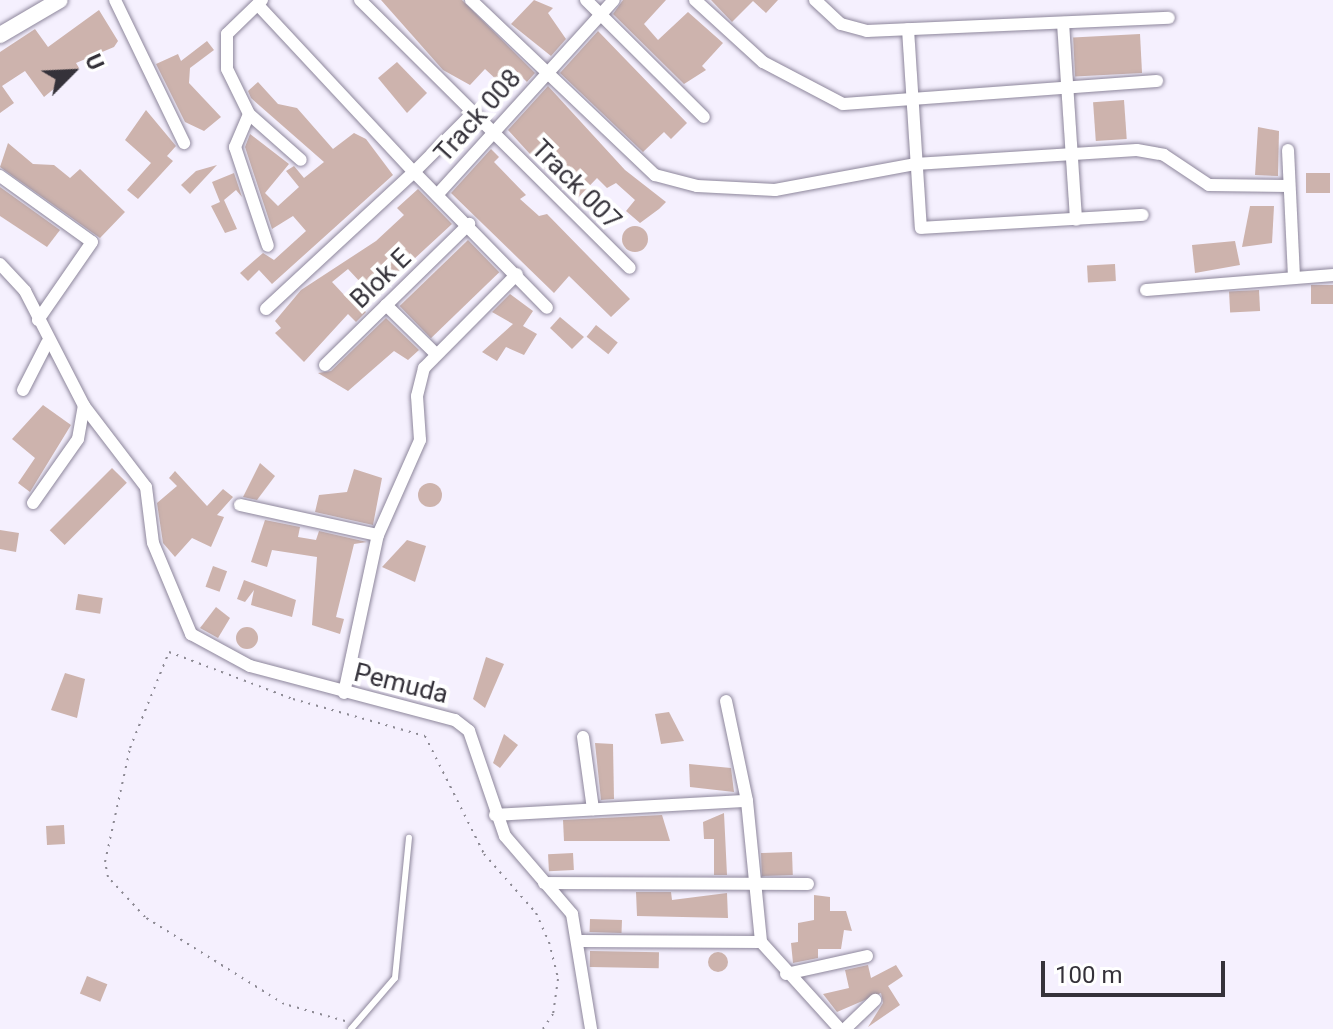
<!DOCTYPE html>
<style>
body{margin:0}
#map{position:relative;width:1333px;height:1029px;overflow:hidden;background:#f5f0fe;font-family:Roboto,sans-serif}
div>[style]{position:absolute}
.building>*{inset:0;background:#cdb3ad;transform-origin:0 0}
.round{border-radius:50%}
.path>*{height:2px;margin-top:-1px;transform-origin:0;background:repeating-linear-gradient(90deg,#8d8a94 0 2px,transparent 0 8px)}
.roads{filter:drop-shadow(0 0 2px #8d869b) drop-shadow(0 0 2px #8d869b)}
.service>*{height:6px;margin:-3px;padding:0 3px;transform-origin:3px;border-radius:3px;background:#fff}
.minor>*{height:12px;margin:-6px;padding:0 6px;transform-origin:6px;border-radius:6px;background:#fff}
.tertiary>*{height:16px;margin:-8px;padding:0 8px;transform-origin:8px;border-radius:8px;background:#fff}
span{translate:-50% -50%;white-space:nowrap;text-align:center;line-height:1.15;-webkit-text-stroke:8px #fff;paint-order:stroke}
.street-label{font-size:26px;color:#35323a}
.north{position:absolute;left:32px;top:32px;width:80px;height:80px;-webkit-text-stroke:6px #fff;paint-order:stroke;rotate:66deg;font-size:22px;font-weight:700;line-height:32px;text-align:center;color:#35323a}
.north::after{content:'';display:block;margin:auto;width:28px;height:36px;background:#35323a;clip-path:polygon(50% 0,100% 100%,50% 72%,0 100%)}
.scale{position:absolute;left:1041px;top:961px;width:184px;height:36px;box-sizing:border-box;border:4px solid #35323a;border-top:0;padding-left:10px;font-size:24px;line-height:28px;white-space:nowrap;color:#35323a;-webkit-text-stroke:6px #fff;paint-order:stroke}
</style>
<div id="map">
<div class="building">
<div style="clip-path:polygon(381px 0,462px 0,535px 73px,517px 93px,527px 82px,513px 68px,499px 82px,485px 69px,470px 85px,443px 70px)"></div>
<div style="clip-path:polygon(534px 0,553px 8px,548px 13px,566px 39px,551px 56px,511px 24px)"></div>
<div style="clip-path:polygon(623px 0,666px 0,644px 24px,658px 40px,688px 12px,723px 43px,702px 66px,706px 70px,684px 84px,613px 14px)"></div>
<div style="clip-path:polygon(711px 0,778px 0,766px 13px,753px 1px,732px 22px)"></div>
<div style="clip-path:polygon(99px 10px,118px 41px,114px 47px,76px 63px,79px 68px,44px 97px,25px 71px,2px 86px,14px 103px,0 113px,0 52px,35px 29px,48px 47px)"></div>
<div style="clip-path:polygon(598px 31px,687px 123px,671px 139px,664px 132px,643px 152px,560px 73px)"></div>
<div style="left:1140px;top:34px;width:39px;height:67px;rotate:87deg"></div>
<div style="clip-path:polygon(207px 41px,214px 50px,190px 68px,189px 83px,221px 117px,204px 131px,185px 122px,156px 64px,178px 54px,181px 61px)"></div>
<div style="clip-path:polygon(397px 62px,427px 93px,407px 113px,378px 78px)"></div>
<div style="clip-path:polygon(258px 82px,278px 104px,297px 108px,333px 149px,354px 133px,366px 139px,393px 175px,272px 284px,259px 270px,248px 281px,240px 273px,263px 253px,274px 260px,306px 231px,293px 216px,272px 229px,245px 147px,250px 134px,289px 164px,265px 193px,278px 206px,299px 187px,286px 171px,294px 166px,304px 178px,324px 162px,251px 98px,248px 91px)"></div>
<div style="clip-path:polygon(548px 86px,625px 170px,666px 202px,659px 209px,640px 223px,626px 211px,635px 200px,616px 183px,607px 188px,597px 178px,575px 201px,565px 182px,540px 165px,508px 130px)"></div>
<div style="left:1124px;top:100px;width:39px;height:31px;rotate:86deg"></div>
<div style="clip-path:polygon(146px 110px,176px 146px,167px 156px,173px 161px,138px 199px,127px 190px,151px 163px,125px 140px)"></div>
<div style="clip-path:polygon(1258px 127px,1279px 131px,1278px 176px,1255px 175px)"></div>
<div style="clip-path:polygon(8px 143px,33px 164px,54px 165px,70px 178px,80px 169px,125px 212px,100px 238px,0 167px)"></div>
<div style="clip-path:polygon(491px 149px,499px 157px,494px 162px,526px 195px,520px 199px,539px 216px,547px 214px,630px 299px,611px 317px,569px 276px,554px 293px,451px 193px)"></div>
<div style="clip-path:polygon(217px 165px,190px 194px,181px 185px,196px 171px)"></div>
<div style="clip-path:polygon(234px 173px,242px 197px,236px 190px,224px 200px,237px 229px,225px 233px,211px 206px,220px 202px,212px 182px)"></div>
<div style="left:1306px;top:173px;width:24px;height:20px"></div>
<div style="clip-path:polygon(0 187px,60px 230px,47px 247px,0 216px)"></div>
<div style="clip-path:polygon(evenodd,418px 189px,452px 224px,361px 308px,366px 312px,356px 322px,348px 314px,304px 362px,275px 333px,281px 328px,275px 321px,301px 290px,376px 241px,404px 215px,397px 208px,418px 189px,348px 269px,362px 284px,347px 298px,332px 282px,348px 269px)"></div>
<div style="clip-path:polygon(1250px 206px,1274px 206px,1272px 243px,1242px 247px)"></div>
<div class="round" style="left:622px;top:226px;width:26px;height:26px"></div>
<div style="left:468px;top:240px;width:45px;height:95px;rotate:46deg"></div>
<div style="clip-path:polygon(1235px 241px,1240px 265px,1195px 273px,1192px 245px)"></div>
<div style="left:1115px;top:264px;width:17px;height:28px;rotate:87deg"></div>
<div style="left:1333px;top:285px;width:19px;height:22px;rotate:90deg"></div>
<div style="left:1259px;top:290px;width:21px;height:30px;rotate:87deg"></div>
<div style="clip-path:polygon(510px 294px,533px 311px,523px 326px,537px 334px,524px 355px,506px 347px,497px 361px,482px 352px,513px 324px,492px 312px)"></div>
<div style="clip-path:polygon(560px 317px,584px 337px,572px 349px,550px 328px)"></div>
<div style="clip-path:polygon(386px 318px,419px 350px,408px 360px,394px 351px,348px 391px,318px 373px,331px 371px)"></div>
<div style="left:596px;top:325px;width:28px;height:15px;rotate:39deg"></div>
<div style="clip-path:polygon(43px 405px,71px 425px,30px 492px,18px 483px,35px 458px,12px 439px)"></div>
<div style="clip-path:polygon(260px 463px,275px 476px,257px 500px,243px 497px)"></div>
<div style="left:112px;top:468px;width:21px;height:88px;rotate:45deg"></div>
<div style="clip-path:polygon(354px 469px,382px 478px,373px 525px,315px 512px,319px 495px,347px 492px)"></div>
<div style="clip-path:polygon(175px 471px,207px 506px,223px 489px,233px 497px,217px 515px,224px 517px,211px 547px,192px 538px,175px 557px,163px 543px,157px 503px,177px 486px,169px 478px)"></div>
<div class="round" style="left:418px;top:483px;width:24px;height:24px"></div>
<div style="clip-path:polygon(265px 520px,300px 527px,298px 537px,316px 540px,319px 531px,367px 542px,354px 544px,336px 617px,344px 619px,340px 634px,312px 625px,317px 557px,272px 550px,267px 567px,251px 562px)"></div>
<div style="clip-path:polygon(0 530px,19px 533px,16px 552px,0 549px)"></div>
<div style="clip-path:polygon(407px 540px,426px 546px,415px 582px,382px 567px)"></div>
<div style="left:213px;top:566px;width:15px;height:22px;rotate:20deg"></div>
<div style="clip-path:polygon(244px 580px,296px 600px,292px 617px,251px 605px,254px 590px,245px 602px,237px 599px)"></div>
<div style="left:78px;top:594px;width:25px;height:16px;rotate:9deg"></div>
<div style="clip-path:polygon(216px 607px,230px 618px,218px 638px,200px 628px)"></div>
<div class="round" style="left:236px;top:627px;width:22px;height:22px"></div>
<div style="clip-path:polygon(486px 657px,504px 664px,485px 708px,473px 699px)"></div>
<div style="clip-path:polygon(65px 673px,85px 679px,77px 718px,51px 710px)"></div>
<div style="clip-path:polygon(669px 712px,684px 741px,661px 744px,655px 714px)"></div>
<div style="clip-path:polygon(504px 734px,518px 745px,500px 768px,493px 763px)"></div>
<div style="clip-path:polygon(595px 743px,613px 744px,614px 799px,601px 800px)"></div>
<div style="clip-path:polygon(689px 764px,731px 768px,734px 792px,690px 787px)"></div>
<div style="clip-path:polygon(724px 813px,727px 875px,714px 875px,714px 839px,704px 839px,703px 822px)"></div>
<div style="clip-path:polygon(662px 815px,670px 841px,564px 841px,563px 820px)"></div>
<div style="left:64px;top:825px;width:19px;height:18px;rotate:87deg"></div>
<div style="left:792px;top:852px;width:23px;height:31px;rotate:88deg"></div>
<div style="left:573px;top:853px;width:17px;height:25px;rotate:87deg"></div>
<div style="clip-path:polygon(636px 892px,671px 892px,672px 900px,727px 893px,728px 918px,637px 916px)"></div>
<div style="clip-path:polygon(814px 895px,830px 897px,830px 911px,846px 911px,852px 931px,844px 930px,841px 949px,818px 949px,818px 958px,793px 963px,791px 943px,798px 942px,798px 923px,814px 920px)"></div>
<div style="left:590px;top:919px;width:32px;height:13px;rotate:2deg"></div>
<div style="left:590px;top:951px;width:69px;height:16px;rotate:1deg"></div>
<div class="round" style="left:708px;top:952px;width:20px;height:20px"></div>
<div style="clip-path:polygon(868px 965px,871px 978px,896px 965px,903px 976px,888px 986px,900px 1005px,868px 1027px,883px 1003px,881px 993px,837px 1012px,823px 994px,849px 988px,845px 970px)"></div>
<div style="left:87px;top:976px;width:22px;height:19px;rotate:22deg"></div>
</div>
<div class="path">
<div style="left:345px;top:1021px;width:63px;rotate:-164.4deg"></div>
<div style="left:284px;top:1004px;width:164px;rotate:-148deg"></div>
<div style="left:145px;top:917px;width:54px;rotate:-132.8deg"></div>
<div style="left:108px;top:877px;width:15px;rotate:-101deg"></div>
<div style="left:105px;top:862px;width:117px;rotate:-77.6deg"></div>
<div style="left:130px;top:748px;width:104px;rotate:-67.9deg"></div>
<div style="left:169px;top:652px;width:133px;rotate:20.8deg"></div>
<div style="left:293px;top:699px;width:137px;rotate:15.7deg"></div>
<div style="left:425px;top:736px;width:132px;rotate:63.4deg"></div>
<div style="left:484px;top:854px;width:79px;rotate:48.6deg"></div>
<div style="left:536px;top:913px;width:32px;rotate:66deg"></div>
<div style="left:549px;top:942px;width:38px;rotate:76deg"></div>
<div style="left:558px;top:979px;width:35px;rotate:98deg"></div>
<div style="left:553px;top:1014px;width:18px;rotate:124deg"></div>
</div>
<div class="roads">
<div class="service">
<div style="left:351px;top:1029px;width:67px;rotate:-49.2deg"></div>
<div style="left:395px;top:978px;width:141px;rotate:-84.3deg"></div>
</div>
<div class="minor">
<div style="left:115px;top:0;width:159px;rotate:64.2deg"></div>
<div style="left:262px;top:0;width:49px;rotate:135.8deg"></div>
<div style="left:227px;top:34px;width:35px;rotate:90deg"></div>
<div style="left:227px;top:69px;width:50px;rotate:63.9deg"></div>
<div style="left:249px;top:114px;width:69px;rotate:41.5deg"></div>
<div style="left:360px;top:0;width:380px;rotate:44.8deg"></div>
<div style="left:471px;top:0;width:254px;rotate:43.6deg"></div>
<div style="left:655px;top:175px;width:43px;rotate:14.7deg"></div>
<div style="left:697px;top:186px;width:78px;rotate:2.9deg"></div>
<div style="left:775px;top:190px;width:142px;rotate:-10.5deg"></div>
<div style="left:915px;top:164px;width:222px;rotate:-3.6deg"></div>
<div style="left:1137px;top:150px;width:27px;rotate:10deg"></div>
<div style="left:1164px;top:155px;width:54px;rotate:33.7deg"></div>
<div style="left:1209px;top:185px;width:80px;rotate:0.7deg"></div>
<div style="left:586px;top:0;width:166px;rotate:44.8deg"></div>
<div style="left:695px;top:0;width:92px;rotate:42.4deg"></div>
<div style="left:763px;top:62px;width:90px;rotate:27.7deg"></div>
<div style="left:843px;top:104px;width:315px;rotate:-4.2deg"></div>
<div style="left:815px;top:0;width:35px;rotate:43deg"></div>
<div style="left:841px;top:24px;width:27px;rotate:15deg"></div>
<div style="left:867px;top:31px;width:302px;rotate:-2.5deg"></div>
<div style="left:258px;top:5px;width:229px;rotate:47deg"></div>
<div style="left:414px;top:172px;width:83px;rotate:-45deg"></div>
<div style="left:1063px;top:23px;width:197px;rotate:86.2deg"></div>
<div style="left:908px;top:29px;width:199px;rotate:86.3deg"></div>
<div style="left:921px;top:228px;width:222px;rotate:-3.4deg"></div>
<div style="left:249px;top:114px;width:36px;rotate:113deg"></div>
<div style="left:235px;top:147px;width:104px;rotate:71.6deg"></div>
<div style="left:1288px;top:150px;width:128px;rotate:87.3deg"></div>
<div style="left:0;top:176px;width:113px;rotate:35.7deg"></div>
<div style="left:92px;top:242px;width:95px;rotate:124.7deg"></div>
<div style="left:437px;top:195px;width:263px;rotate:-47.8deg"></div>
<div style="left:0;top:264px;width:37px;rotate:47deg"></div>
<div style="left:25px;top:291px;width:129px;rotate:62.8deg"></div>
<div style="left:84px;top:406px;width:102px;rotate:52.6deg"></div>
<div style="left:146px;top:487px;width:56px;rotate:82.9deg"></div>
<div style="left:153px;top:543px;width:99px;rotate:67.3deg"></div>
<div style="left:191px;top:634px;width:67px;rotate:28.5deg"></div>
<div style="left:250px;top:666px;width:212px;rotate:14.8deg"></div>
<div style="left:455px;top:720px;width:18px;rotate:38deg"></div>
<div style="left:469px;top:731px;width:111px;rotate:71.1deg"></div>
<div style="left:505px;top:836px;width:103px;rotate:49.3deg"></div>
<div style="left:572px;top:914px;width:117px;rotate:80.6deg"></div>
<div style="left:1146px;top:290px;width:188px;rotate:-4.6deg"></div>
<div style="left:386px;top:305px;width:66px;rotate:44.4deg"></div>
<div style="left:266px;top:309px;width:202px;rotate:-42.8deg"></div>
<div style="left:414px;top:172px;width:190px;rotate:45.6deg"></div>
<div style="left:325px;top:365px;width:202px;rotate:-44.4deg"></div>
<div style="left:23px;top:390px;width:53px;rotate:-62.9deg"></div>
<div style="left:33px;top:503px;width:78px;rotate:-54.9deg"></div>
<div style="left:78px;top:439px;width:34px;rotate:-80deg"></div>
<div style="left:240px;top:505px;width:141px;rotate:12.3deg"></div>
<div style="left:344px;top:693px;width:162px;rotate:-77.9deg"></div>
<div style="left:378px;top:535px;width:104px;rotate:-66.1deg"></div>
<div style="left:420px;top:440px;width:44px;rotate:-93.9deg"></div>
<div style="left:417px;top:396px;width:29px;rotate:-76deg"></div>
<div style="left:424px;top:368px;width:132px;rotate:-45.3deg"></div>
<div style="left:726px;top:701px;width:102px;rotate:78.1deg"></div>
<div style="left:747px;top:801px;width:142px;rotate:84.3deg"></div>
<div style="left:761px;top:942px;width:118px;rotate:47.8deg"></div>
<div style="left:583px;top:737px;width:73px;rotate:82.1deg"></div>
<div style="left:495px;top:815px;width:252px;rotate:-3.2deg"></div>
<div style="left:544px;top:883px;width:264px;rotate:0.2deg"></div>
<div style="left:580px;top:941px;width:181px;rotate:0.3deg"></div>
<div style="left:786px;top:974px;width:83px;rotate:-12.5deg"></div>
<div style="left:845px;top:1029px;width:42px;rotate:-44deg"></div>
</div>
<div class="tertiary">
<div style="left:0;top:35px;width:69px;rotate:-30.3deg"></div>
</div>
</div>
<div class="street-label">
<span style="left:478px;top:116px;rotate:-48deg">Track 008</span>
<span style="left:576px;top:185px;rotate:45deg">Track 007</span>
<span style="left:381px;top:279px;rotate:-44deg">Blok E</span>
<span style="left:401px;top:684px;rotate:14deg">Pemuda</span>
</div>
<div class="north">U</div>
<div class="scale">100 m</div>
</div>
